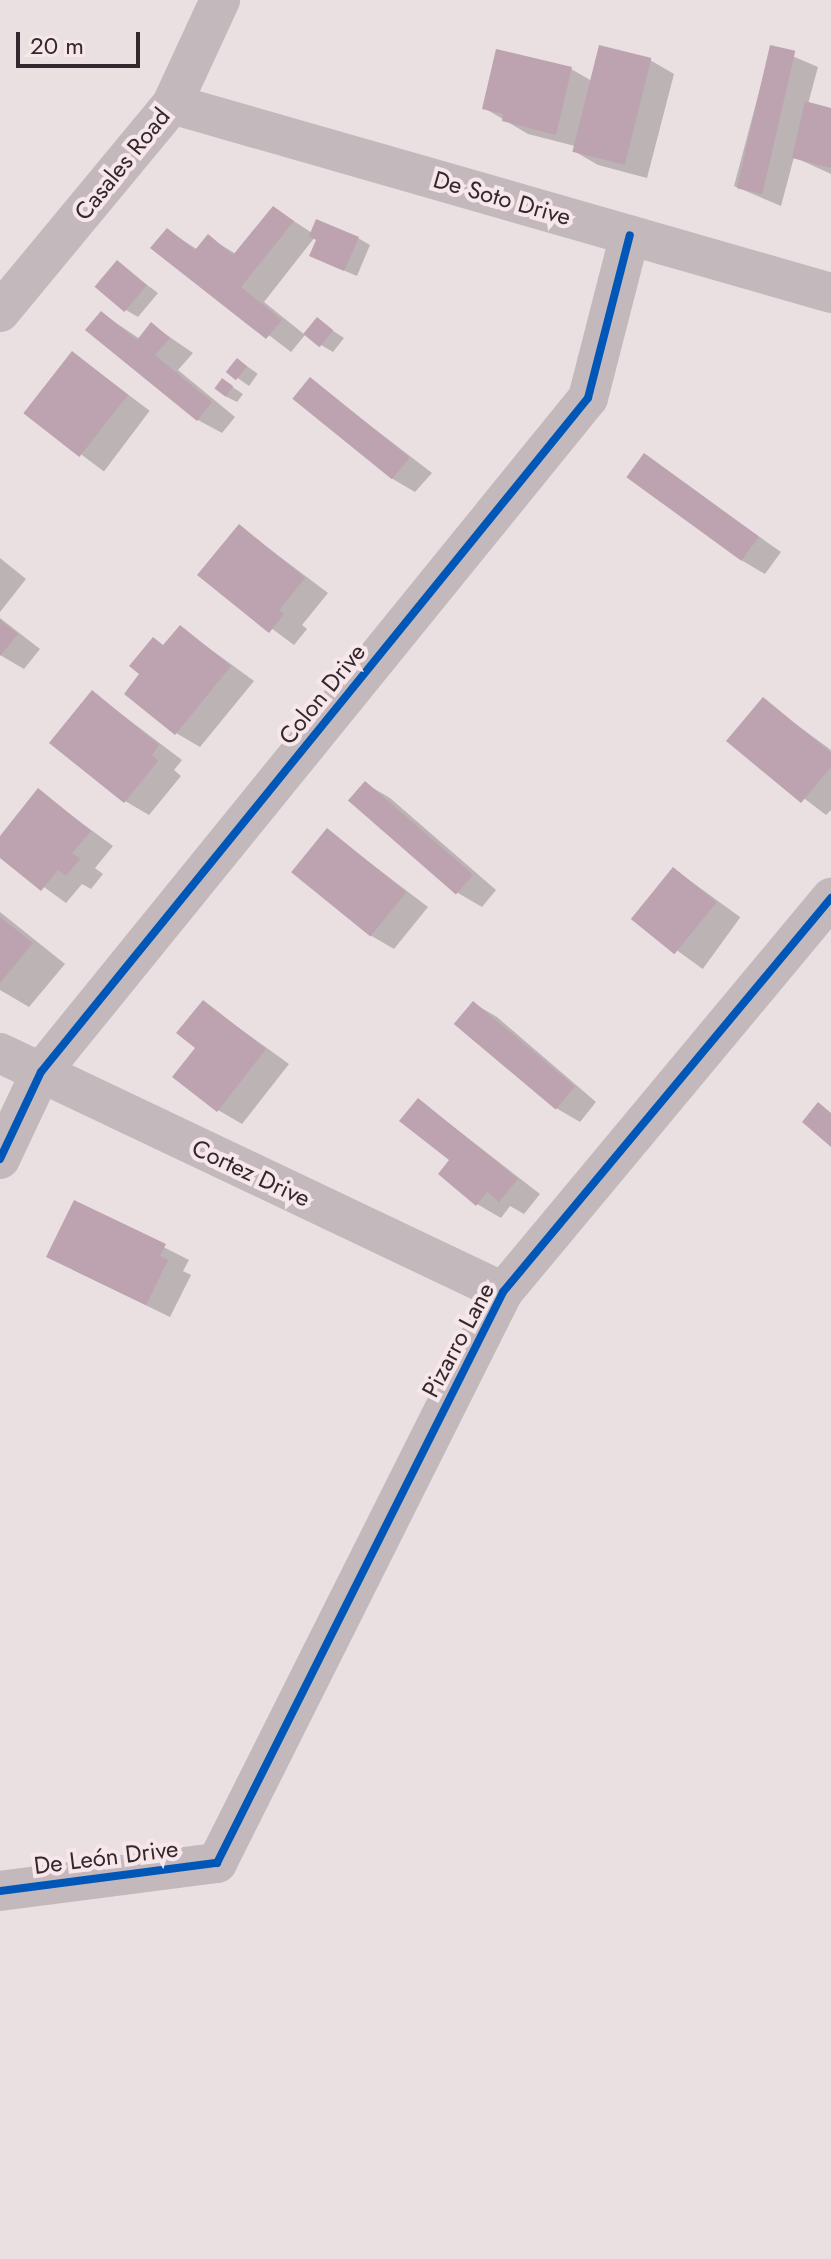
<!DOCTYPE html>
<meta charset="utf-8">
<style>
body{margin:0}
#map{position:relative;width:831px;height:2259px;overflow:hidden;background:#eae0e2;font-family:Jost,sans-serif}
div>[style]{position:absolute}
.shadow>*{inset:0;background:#0003;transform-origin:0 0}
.building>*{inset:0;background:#bca3af;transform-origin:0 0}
.street>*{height:40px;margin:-20px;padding:0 20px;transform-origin:20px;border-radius:20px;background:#c3b9bc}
.cycleway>*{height:8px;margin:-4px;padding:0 4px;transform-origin:4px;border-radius:4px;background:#0057b8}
span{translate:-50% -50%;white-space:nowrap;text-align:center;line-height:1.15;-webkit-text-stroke:8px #f7e7eb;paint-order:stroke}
.street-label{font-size:24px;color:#33282d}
.scale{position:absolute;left:16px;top:32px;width:124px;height:36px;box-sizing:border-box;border:4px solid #33282d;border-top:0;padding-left:10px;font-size:24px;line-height:28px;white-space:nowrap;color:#33282d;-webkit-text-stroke:6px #f7e7eb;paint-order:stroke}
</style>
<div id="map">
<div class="shadow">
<div style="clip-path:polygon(771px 47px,818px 67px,808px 104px,831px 110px,831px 174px,794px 157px,781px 206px,734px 186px)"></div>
<div style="clip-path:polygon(650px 60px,674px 74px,647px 178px,598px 165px,574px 151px,575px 146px,528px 134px,484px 108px,571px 69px,592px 81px)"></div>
<div style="clip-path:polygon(274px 208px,312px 233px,358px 238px,370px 245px,357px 276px,324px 262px,315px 237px,264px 302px,305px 335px,291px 352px,153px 247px,167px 230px,198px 250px,208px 237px,236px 254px)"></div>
<div style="clip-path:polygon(117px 263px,158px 293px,138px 317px,126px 310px)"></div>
<div style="clip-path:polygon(101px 313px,140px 339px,152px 325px,193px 353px,178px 370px,235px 417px,222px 433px,198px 420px)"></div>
<div style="clip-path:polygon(317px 320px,344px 338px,333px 352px,321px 345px)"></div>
<div style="left:73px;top:353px;width:96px;height:76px;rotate:37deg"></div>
<div style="left:238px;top:360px;width:24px;height:15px;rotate:35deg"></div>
<div style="clip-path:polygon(222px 380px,243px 394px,237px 402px,225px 396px)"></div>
<div style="clip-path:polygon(311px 380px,432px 473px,415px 492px,391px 478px)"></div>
<div style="clip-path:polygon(644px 456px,781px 552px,765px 574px,741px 560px)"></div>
<div style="clip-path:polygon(239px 526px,328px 593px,302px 625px,307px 629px,294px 645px,200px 575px)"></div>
<div style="clip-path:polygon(0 558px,26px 579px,0 612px)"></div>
<div style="clip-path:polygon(0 618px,40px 649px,24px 669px,0 655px)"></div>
<div style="clip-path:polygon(180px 627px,254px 681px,200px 747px,176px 733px,165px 646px)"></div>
<div style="clip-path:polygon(92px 692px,182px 760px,174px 770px,181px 776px,149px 815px,125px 801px)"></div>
<div style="clip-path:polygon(763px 700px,831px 750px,831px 810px,826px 815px,729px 741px)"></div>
<div style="clip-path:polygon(366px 784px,390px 798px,496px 890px,482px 907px,458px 893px)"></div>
<div style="clip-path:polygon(38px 791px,113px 846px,95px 868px,103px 874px,91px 889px,82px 884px,66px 903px,0 855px,0 839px)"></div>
<div style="clip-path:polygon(327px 830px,428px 907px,394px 949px,370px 935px)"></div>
<div style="left:674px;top:869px;width:82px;height:64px;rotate:36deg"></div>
<div style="clip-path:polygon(0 912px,65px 964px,29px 1007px,0 990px)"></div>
<div style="clip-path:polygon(203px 1002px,289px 1064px,242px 1124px,218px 1110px,198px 1047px)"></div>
<div style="clip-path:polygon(473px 1003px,497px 1017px,596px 1102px,580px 1122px,556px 1108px)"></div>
<div style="clip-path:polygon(419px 1100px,540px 1194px,524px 1214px,510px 1206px,501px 1218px,477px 1204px)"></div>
<div style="clip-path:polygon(75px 1202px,189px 1260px,183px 1271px,191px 1275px,170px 1317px,73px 1270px)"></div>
</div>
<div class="building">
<div style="left:599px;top:45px;width:54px;height:110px;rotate:14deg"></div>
<div style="left:770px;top:45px;width:26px;height:147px;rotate:13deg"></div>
<div style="clip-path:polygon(496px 49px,572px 67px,556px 135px,502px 121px,503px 114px,482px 109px)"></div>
<div style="clip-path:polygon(805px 101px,831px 108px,831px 168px,792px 158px)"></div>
<div style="clip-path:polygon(273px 206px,294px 221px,241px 287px,282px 320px,266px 339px,150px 248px,167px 228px,195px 250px,208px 234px,233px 255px)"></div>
<div style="clip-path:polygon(316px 219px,359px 237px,344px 271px,309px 256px,316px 240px,309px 236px)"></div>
<div style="left:117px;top:260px;width:39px;height:35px;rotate:40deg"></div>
<div style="clip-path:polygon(101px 311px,137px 340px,151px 322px,170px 338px,155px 355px,212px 402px,197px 421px,85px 330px)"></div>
<div style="left:317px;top:317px;width:21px;height:22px;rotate:39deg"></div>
<div style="left:72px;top:351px;width:71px;height:79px;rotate:38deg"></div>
<div style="left:237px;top:358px;width:13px;height:18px;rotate:39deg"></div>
<div style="left:310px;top:377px;width:128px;height:28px;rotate:39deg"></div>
<div style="left:222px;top:378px;width:14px;height:13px;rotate:36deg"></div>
<div style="left:644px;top:453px;width:142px;height:30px;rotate:36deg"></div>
<div style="clip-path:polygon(239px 524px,305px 578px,279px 610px,284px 614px,269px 633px,197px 575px)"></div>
<div style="clip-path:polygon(0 620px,18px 634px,0 656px)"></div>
<div style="clip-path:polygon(180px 625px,231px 666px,175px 735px,124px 694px,139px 674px,129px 666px,153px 637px,163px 645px)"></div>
<div style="clip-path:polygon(92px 690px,159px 745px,152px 755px,158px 761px,124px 803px,49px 743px)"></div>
<div style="clip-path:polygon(763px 697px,831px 753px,831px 767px,801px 803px,726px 741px)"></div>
<div style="left:365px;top:781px;width:143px;height:26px;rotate:41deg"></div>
<div style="clip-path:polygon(38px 788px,91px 831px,72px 853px,80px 859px,66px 876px,58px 870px,41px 891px,0 858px,0 836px)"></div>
<div style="left:327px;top:828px;width:102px;height:57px;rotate:39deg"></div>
<div style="left:673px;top:867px;width:56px;height:67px;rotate:39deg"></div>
<div style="clip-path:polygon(0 917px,33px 943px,0 983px)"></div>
<div style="clip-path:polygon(203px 1000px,266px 1049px,217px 1112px,172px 1077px,195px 1048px,176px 1033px)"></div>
<div style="left:473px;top:1001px;width:133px;height:30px;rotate:40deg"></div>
<div style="clip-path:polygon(418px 1098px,518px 1179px,499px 1202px,487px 1192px,476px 1206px,438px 1174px,449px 1160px,399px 1121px)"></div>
<div style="clip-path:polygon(818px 1102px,831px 1113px,831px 1147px,802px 1122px)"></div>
<div style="clip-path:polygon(74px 1200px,166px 1244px,160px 1256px,168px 1260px,146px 1305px,46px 1257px)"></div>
</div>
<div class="street">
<div style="left:172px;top:104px;width:686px;rotate:16deg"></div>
<div style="left:0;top:312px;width:270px;rotate:-50.4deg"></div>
<div style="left:172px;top:104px;width:115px;rotate:-65.2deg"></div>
<div style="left:0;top:1053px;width:557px;rotate:25.41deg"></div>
<div style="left:0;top:1159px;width:96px;rotate:-64.8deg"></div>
<div style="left:41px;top:1072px;width:868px;rotate:-50.94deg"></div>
<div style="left:588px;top:398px;width:168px;rotate:-75.6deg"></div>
<div style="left:0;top:1891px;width:219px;rotate:-7.4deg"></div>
<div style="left:217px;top:1863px;width:639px;rotate:-63.39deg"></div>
<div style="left:503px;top:1292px;width:513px;rotate:-50.22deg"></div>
</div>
<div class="cycleway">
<div style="left:0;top:1159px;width:96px;rotate:-64.8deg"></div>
<div style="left:41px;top:1072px;width:868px;rotate:-50.94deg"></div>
<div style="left:588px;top:398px;width:168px;rotate:-75.6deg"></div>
<div style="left:0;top:1891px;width:219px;rotate:-7.4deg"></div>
<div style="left:217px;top:1863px;width:639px;rotate:-63.39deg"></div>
<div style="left:503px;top:1292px;width:513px;rotate:-50.22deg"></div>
</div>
<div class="street-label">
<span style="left:122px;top:164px;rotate:-51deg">Casales Road</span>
<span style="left:502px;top:198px;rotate:16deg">De Soto Drive</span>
<span style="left:322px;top:694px;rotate:-51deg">Colon Drive</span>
<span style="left:251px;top:1173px;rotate:25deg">Cortez Drive</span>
<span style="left:458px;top:1340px;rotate:-62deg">Pizarro Lane</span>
<span style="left:106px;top:1857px;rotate:-7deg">De León Drive</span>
</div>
<div class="scale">20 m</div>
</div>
